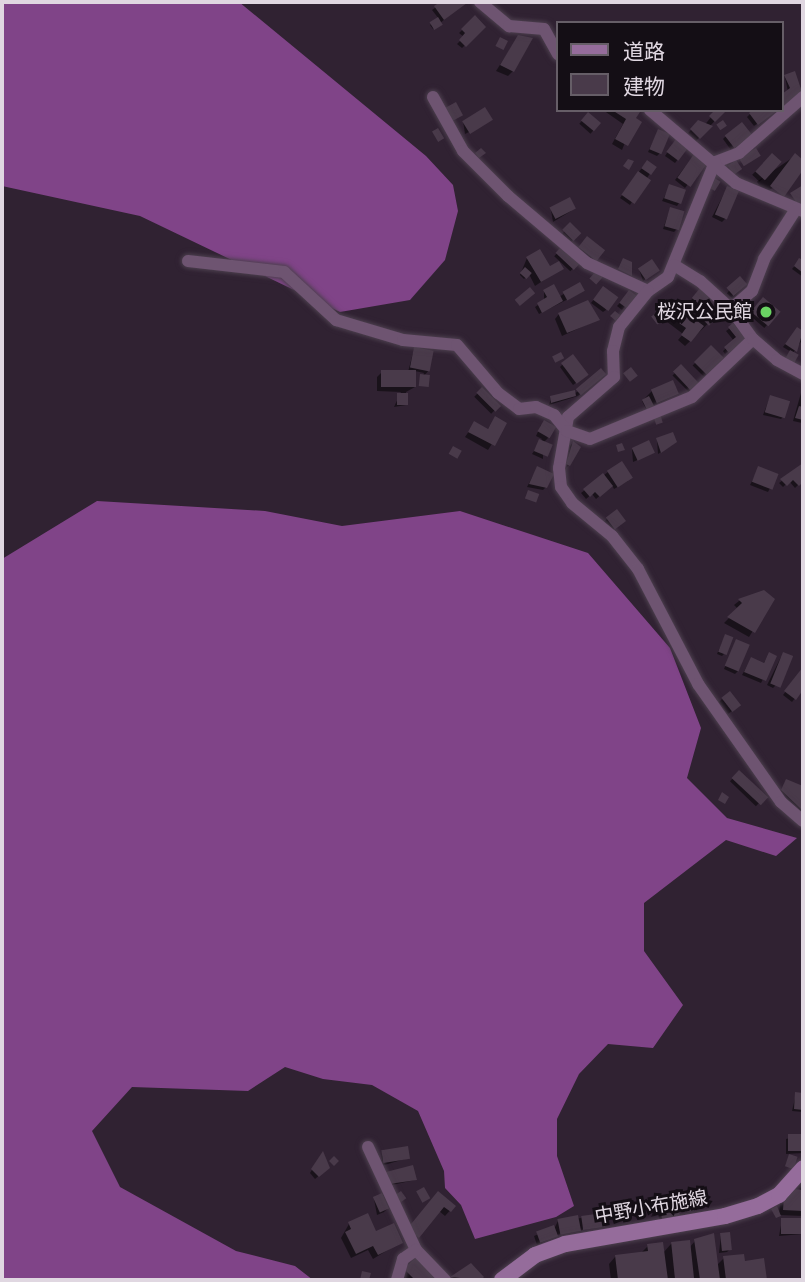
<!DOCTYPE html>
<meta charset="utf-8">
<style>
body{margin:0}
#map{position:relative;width:805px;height:1282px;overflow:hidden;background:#302232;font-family:Manrope,"Noto Sans JP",sans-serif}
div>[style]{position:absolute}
.forest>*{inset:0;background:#804488}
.shadow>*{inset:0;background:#0007;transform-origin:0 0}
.building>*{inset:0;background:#493a4a;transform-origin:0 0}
.roads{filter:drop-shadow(0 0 2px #4c3f4e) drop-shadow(0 0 2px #4c3f4e)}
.minor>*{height:12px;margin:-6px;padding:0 6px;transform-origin:6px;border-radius:6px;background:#6e5471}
.secondary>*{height:16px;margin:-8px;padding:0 8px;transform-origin:8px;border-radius:8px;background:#956c9b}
.dots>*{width:19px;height:19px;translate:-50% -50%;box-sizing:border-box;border:4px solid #140e15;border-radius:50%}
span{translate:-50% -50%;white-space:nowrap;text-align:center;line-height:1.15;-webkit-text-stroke:6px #140e15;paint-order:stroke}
.poi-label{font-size:19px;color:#e0d7e1}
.right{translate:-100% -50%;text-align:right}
.street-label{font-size:19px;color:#e0d7e1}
.frame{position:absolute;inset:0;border:4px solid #e0d7e1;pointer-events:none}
.legend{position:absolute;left:556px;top:21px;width:228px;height:91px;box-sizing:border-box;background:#140e15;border:2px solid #665e67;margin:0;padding:9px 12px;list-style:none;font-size:21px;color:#e0d7e1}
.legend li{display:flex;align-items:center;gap:14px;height:35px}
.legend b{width:35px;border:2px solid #665e67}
</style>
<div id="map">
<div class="forest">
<div style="clip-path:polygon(2px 2px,239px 2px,426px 156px,453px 185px,458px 211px,445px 260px,410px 300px,340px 312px,140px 216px,2px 186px)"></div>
<div style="clip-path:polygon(97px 501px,265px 511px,342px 526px,460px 511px,588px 553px,670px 648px,701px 728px,687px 778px,727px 818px,797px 838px,776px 856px,726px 840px,644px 903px,644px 951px,683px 1005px,653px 1048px,608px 1044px,579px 1074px,557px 1119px,557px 1156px,574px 1206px,556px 1217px,475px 1239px,461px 1205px,445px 1188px,444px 1171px,418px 1111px,372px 1085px,323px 1079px,285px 1067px,248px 1091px,132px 1087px,92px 1131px,120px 1187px,236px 1251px,295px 1266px,313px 1280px,2px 1280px,2px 559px)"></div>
</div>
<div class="shadow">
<div style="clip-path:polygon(443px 2px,464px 3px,433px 29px,430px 25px,439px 19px,432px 10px)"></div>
<div style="clip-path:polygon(475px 18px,484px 27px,462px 48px,457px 44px,464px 37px,459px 33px)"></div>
<div style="clip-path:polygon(518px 37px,513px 71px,508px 76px,496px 71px)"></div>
<div style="clip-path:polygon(785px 77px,800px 92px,788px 92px)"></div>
<div style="clip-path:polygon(603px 110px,637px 113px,622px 150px,612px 144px,623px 124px)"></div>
<div style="clip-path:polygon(725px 110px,696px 141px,688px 133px,698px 123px,703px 127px,716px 111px)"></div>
<div style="clip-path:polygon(773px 113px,754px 126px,747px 117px,750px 114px)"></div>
<div style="left:588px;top:114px;width:15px;height:13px;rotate:42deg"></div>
<div style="clip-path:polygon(463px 121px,488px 122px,465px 134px)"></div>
<div style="clip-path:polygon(658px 131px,660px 153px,657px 156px,648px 152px)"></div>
<div style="clip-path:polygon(725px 137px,747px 138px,731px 150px,723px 139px)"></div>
<div style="clip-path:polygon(673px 144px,686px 149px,675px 163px,665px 156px)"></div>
<div style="left:772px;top:155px;width:10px;height:28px;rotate:45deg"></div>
<div style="left:795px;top:156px;width:14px;height:46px;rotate:56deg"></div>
<div style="clip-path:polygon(691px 159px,704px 163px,685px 188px,675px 180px)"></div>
<div style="clip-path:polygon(644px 165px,654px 167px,630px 205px,620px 198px)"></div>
<div style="clip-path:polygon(670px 186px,679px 203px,677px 206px,662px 201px)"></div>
<div style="clip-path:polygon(727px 188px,725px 219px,722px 222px,712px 217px)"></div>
<div style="clip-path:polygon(670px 209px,677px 229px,674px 232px,663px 229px)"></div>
<div style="clip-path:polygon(551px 210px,571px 211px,553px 222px)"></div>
<div style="left:570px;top:225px;width:12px;height:12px;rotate:42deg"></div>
<div style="clip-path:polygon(584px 241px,602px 250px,593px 262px,577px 251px)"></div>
<div style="left:561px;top:249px;width:22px;height:10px;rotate:43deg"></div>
<div style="clip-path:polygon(527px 258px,549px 268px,562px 268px,535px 286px,529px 274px,524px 279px,520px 275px)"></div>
<div style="clip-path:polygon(800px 260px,803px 262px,803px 277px,792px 269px)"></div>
<div style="clip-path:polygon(639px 269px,655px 273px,643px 281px)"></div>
<div style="left:739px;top:279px;width:8px;height:19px;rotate:40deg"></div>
<div style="clip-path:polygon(579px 284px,580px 293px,539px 314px,535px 307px,544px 301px,544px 291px,553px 286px,559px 297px)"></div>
<div style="left:700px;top:290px;width:11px;height:15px;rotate:41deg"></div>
<div style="clip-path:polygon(600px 292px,606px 310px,603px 312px,591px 303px)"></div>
<div style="clip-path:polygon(630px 292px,634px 296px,622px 310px,617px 306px)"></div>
<div style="left:763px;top:299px;width:20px;height:21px;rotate:41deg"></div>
<div style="clip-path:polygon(716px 305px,721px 311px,685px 346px,678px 340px,683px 334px,666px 321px,672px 313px,697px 323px)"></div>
<div style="clip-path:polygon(559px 314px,597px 320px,562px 336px,555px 319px)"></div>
<div style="clip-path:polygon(733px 326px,744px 338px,725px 354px,723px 351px,734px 341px,726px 331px)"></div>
<div style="clip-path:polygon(797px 329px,803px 339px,793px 353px,783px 347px)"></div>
<div style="left:711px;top:347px;width:16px;height:26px;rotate:45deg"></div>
<div style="clip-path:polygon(414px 349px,429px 370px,424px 376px,427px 386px,419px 386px,424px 373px,415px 371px,415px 387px,406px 392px,406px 405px,394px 407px,401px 392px,377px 391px,377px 377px,382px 372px,408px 372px)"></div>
<div style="clip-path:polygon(563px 364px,584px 377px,573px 385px,560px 367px)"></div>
<div style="left:681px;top:367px;width:23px;height:12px;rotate:45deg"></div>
<div style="clip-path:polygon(603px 374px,578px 396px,549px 405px,551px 398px,574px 394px)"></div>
<div style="clip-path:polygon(803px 386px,803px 421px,802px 423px,793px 421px)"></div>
<div style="left:482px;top:389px;width:24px;height:11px;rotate:45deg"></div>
<div style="clip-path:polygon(652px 391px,677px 394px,646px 409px,642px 401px)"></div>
<div style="clip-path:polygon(770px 397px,784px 416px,781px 419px,763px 415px)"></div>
<div style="clip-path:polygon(496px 418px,505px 423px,488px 450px,465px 437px,474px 424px,487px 430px)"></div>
<div style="clip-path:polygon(541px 425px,548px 438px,543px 443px,543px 459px,532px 454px,542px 439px,536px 436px)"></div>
<div style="clip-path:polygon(657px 440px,672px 445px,658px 454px)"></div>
<div style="clip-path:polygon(573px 443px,569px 465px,566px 468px,570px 446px)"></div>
<div style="clip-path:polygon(632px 449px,653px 453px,633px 462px)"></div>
<div style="clip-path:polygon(802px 466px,803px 480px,795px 488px,789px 481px,783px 487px,779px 483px)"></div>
<div style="clip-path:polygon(537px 468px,546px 487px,543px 490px,527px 487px)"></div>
<div style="clip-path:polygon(759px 468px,777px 475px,768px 492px,750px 485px)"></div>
<div style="clip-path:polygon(608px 472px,628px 481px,614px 489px,612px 485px,596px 499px,592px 494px,586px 499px,581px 493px)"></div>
<div style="clip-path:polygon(607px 519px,621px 523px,611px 531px,604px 522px)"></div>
<div style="clip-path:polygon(764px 592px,773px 599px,749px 637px,724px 623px,738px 609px,734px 605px,739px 601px)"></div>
<div style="clip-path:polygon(725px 636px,725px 653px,722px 656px,717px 654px)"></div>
<div style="clip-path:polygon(736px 641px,738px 671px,735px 674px,724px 669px)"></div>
<div style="clip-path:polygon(769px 654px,775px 656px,761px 683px,742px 675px,751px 659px,763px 664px)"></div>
<div style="clip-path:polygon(781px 657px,776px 685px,773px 688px,767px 685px)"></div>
<div style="clip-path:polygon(802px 670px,803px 688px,792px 702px,783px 695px)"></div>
<div style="clip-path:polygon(722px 699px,736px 708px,728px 714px,719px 702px)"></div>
<div style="left:739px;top:772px;width:36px;height:13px;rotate:44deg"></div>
<div style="clip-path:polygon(787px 781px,803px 788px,803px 820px,777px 796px)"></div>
<div style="clip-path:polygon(796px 1094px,803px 1095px,803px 1112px,792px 1111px)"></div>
<div style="clip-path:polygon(803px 1135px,803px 1153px,786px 1154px,786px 1139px)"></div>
<div style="clip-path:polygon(382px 1153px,408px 1158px,381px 1166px)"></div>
<div style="clip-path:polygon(322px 1154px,328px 1168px,315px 1179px,310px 1173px)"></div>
<div style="clip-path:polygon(387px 1174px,415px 1180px,387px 1186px)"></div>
<div style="clip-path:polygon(803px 1179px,803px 1216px,779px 1215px,780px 1203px,800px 1191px)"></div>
<div style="clip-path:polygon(434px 1198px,454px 1206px,445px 1216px,439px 1211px,413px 1242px)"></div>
<div style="clip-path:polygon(374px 1199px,387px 1209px,384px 1212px,377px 1215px)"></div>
<div style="clip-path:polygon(654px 1210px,678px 1215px,660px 1221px,658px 1215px,651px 1217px)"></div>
<div style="clip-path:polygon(581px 1218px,603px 1226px,557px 1235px,537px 1245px,534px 1236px,555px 1227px,558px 1221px)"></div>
<div style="clip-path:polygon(782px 1220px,803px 1220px,803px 1234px,779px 1236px)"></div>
<div style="clip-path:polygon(349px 1224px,376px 1234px,401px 1242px,373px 1259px,368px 1250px,351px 1258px,341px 1238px)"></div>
<div style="clip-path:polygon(721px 1235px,730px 1249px,727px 1252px,719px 1253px)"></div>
<div style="clip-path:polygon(695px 1241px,717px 1265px,724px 1258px,744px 1263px,763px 1260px,765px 1280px,611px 1280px,609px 1264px,615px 1257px,640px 1254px,648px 1246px,663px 1253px,671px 1244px,689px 1248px)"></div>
<div style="clip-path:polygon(415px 1260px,435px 1280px,406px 1280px,400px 1275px)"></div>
<div style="clip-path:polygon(471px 1266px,482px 1277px,479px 1280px,449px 1280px)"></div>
</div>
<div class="building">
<div style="clip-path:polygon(440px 2px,465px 2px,467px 3px,444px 20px,434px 6px)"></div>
<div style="clip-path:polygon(475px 15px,486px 27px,466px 47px,459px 40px,465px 33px,461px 29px)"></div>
<div style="left:438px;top:17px;width:9px;height:10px;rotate:58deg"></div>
<div style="clip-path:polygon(518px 35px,533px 38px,514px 72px,500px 65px)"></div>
<div style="left:500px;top:37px;width:9px;height:10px;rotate:27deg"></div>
<div style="clip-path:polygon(795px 71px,802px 92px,782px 107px,782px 94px,790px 88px,784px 75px)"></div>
<div style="left:456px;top:102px;width:15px;height:12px;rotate:62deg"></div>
<div style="left:485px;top:107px;width:15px;height:27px;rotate:58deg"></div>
<div style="clip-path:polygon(612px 110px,640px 112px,636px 118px,642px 122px,628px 146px,615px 139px,626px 119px)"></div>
<div style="clip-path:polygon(715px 110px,727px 110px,715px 122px,709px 116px)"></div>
<div style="clip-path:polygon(753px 110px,778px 110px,758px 125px,749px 113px)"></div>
<div style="left:588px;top:112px;width:17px;height:11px;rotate:40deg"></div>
<div style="clip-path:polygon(698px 120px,713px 126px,700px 139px,690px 129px)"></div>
<div style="left:723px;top:120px;width:7px;height:8px;rotate:56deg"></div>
<div style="left:742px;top:122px;width:16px;height:22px;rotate:52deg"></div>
<div style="left:438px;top:128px;width:12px;height:7px;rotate:59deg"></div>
<div style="left:658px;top:129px;width:13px;height:22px;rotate:23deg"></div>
<div style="left:676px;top:139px;width:15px;height:16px;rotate:37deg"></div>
<div style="clip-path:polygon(481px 148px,486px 153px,479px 158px,475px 153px)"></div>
<div style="left:756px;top:148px;width:9px;height:20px;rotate:58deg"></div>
<div style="left:772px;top:153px;width:13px;height:25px;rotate:42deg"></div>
<div style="clip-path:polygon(795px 153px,803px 160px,803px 170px,784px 197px,770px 186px)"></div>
<div style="left:694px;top:154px;width:16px;height:29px;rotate:35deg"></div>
<div style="clip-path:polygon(628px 159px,634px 161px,629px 170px,623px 166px)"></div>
<div style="left:647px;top:160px;width:12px;height:10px;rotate:35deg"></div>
<div style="left:736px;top:160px;width:11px;height:10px;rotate:56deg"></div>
<div style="left:638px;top:171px;width:16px;height:29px;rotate:35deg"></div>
<div style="left:713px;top:177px;width:9px;height:11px;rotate:32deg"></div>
<div style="left:669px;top:184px;width:18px;height:15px;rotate:19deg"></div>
<div style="clip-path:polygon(803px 185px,803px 204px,796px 202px,790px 193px)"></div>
<div style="left:727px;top:186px;width:13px;height:31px;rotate:23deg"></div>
<div style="left:570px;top:197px;width:13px;height:23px;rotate:63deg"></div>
<div style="left:670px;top:207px;width:15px;height:20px;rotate:16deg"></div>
<div style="left:570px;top:222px;width:16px;height:11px;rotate:45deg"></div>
<div style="left:587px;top:236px;width:23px;height:14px;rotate:38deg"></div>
<div style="left:561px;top:247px;width:25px;height:8px;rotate:43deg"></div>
<div style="clip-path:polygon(540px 249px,550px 266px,559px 261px,564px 269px,541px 282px,526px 257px)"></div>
<div style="clip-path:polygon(623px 258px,632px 262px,632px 276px,618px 269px)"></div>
<div style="clip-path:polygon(799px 258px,803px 260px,803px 273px,794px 266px)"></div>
<div style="left:652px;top:259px;width:14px;height:17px;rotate:56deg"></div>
<div style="left:525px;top:267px;width:9px;height:8px;rotate:41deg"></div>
<div style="left:596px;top:271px;width:9px;height:10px;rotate:41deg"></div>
<div style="left:740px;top:276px;width:11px;height:18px;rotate:49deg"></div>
<div style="left:580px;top:282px;width:10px;height:20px;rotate:61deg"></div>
<div style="clip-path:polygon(554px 284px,563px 301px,542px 313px,537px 303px,547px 297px,543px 290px)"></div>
<div style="left:603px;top:286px;width:19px;height:17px;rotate:36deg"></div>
<div style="left:530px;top:287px;width:8px;height:20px;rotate:50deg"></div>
<div style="left:700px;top:288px;width:13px;height:13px;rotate:39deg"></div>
<div style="left:629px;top:290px;width:10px;height:16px;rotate:37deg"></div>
<div style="left:763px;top:297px;width:23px;height:19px;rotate:40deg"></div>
<div style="clip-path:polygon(588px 300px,600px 320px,567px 333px,558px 313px)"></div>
<div style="left:716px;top:303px;width:11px;height:21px;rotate:45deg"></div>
<div style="clip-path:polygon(677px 306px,704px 326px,691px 342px,681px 335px,686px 328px,669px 316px)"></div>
<div style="left:660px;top:310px;width:10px;height:11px;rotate:53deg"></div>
<div style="clip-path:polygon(615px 311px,620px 315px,616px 321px,610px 316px)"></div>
<div style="clip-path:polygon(733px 323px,746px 339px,729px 353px,724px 347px,736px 337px,728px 327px)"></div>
<div style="clip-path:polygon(797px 327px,803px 331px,797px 352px,785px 344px)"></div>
<div style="left:711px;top:345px;width:18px;height:24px;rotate:45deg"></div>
<div style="left:414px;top:347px;width:20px;height:21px;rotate:11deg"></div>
<div style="left:790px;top:350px;width:10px;height:10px;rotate:29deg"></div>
<div style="left:561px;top:352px;width:7px;height:10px;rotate:63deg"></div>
<div style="left:573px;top:354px;width:26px;height:15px;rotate:53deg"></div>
<div style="left:681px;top:364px;width:26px;height:11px;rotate:47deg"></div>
<div style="left:631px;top:367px;width:11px;height:10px;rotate:52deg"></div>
<div style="left:601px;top:368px;width:8px;height:33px;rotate:50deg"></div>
<div style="left:381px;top:370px;width:35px;height:17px"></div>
<div style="left:420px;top:374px;width:10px;height:12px;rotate:6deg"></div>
<div style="left:673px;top:380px;width:15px;height:24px;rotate:67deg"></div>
<div style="left:482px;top:387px;width:27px;height:8px;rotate:45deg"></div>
<div style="clip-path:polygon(575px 390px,576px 396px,551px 403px,550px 396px)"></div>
<div style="left:397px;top:393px;width:11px;height:12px"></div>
<div style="left:770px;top:395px;width:21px;height:18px;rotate:17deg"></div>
<div style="left:649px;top:396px;width:11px;height:8px;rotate:63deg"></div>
<div style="clip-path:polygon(799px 406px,803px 407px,803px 420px,795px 418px)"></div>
<div style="left:660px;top:414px;width:9px;height:7px;rotate:72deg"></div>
<div style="clip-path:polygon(495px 416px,507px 423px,495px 446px,468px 432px,474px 421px,488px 429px)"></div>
<div style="left:544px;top:420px;width:14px;height:13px;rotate:30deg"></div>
<div style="clip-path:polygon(673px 432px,677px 442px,661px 453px,656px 438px)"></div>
<div style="left:539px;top:439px;width:15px;height:13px;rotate:23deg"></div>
<div style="left:649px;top:440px;width:14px;height:19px;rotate:65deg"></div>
<div style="clip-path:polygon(573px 441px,581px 447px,570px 466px,566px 464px)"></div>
<div style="clip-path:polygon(622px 443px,625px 450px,618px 452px,616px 445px)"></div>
<div style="left:453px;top:446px;width:10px;height:9px;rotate:29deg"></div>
<div style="left:622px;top:461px;width:20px;height:18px;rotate:57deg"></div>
<div style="clip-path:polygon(803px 463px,803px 482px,799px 486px,793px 480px,787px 486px,780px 479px)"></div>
<div style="clip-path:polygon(537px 466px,554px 474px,547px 488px,529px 484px)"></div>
<div style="left:758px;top:466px;width:22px;height:17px;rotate:21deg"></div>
<div style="clip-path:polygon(603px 473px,613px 486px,600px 497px,595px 492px,590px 497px,583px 489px)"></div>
<div style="left:528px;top:490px;width:12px;height:9px;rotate:20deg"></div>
<div style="left:617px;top:509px;width:15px;height:14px;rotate:53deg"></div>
<div style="clip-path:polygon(764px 590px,775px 599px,755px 633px,727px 617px,742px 603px,738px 599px)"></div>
<div style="left:725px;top:634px;width:9px;height:19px;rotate:21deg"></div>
<div style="left:736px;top:639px;width:15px;height:29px;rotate:23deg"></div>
<div style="clip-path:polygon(769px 652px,777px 656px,766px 681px,744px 672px,751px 657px,764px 663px)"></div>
<div style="left:783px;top:652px;width:11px;height:34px;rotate:22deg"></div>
<div style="clip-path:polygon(803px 667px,803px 690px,796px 700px,784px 691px)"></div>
<div style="left:730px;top:691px;width:18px;height:11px;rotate:52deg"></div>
<div style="left:739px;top:770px;width:40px;height:11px;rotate:43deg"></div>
<div style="clip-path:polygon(786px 779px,803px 786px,803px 811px,781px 790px)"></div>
<div style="clip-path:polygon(722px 792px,729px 797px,725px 804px,718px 800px)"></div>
<div style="clip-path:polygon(795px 1092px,803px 1093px,803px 1110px,794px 1109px)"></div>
<div style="left:788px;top:1134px;width:15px;height:17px"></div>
<div style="left:408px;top:1146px;width:13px;height:27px;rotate:81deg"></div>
<div style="clip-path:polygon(323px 1151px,330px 1168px,319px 1177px,311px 1169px)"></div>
<div style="left:789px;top:1154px;width:9px;height:13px;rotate:18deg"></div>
<div style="left:334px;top:1156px;width:7px;height:7px;rotate:45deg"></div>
<div style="clip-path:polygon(413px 1165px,417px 1180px,389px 1184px,386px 1172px)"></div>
<div style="left:424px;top:1187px;width:13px;height:9px;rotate:61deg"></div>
<div style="clip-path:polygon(794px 1189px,803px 1190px,803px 1211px,783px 1210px,784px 1196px)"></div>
<div style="left:401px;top:1191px;width:9px;height:9px;rotate:54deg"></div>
<div style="clip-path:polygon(438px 1191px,456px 1206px,451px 1212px,444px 1207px,419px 1238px,407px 1229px)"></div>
<div style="left:382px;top:1193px;width:17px;height:10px;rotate:66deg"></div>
<div style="left:693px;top:1201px;width:10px;height:11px;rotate:84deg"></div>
<div style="clip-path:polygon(677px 1203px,680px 1216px,662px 1219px,661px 1213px,654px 1215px,653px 1208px)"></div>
<div style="clip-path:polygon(777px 1206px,781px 1216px,776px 1218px,771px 1209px)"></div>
<div style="clip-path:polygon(368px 1213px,376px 1231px,394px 1223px,403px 1243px,378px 1255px,373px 1246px,356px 1254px,345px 1232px,351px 1229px,348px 1222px)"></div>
<div style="left:603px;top:1213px;width:14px;height:22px;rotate:82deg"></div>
<div style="left:578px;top:1215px;width:16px;height:21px;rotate:79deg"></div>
<div style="left:781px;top:1218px;width:22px;height:16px"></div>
<div style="left:554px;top:1225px;width:12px;height:19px;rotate:70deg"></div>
<div style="left:730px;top:1232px;width:18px;height:10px;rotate:84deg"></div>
<div style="clip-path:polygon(714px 1233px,720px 1280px,700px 1280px,694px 1239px)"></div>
<div style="left:690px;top:1240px;width:40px;height:19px;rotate:84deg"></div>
<div style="clip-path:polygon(663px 1242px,668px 1280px,618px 1280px,615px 1255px,648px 1251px,647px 1244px)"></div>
<div style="clip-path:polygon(744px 1254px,745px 1261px,764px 1258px,767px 1280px,726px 1280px,723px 1256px)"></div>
<div style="clip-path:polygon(415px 1258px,437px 1280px,415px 1280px,404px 1269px)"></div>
<div style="clip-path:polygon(471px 1263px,484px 1277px,481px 1280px,450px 1277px)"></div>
<div style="clip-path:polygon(362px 1271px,371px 1273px,369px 1280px,360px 1280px)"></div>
</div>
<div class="roads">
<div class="minor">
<div style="left:480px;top:2px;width:38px;rotate:40deg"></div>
<div style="left:509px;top:26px;width:35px;rotate:5deg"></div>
<div style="left:544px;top:29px;width:29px;rotate:61deg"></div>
<div style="left:433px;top:97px;width:62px;rotate:60.9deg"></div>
<div style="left:463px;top:151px;width:64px;rotate:45deg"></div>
<div style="left:508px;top:196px;width:104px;rotate:40.3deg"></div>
<div style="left:587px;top:263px;width:67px;rotate:24.7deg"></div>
<div style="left:803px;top:97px;width:85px;rotate:138.8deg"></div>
<div style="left:739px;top:153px;width:26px;rotate:159deg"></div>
<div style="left:715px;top:162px;width:124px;rotate:112.2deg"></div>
<div style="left:668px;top:277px;width:24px;rotate:145deg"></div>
<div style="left:648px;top:291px;width:46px;rotate:128.9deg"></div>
<div style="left:619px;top:327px;width:25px;rotate:104deg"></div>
<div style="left:613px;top:351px;width:26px;rotate:88deg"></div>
<div style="left:614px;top:377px;width:61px;rotate:139deg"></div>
<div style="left:568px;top:417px;width:52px;rotate:100deg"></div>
<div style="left:559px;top:468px;width:19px;rotate:84deg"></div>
<div style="left:561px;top:487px;width:19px;rotate:55deg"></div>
<div style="left:572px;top:503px;width:52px;rotate:39.5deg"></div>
<div style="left:612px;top:536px;width:42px;rotate:51.8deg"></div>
<div style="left:638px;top:569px;width:130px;rotate:62.4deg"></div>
<div style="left:698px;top:684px;width:144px;rotate:54.9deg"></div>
<div style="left:781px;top:802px;width:29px;rotate:41deg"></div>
<div style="left:650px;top:110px;width:113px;rotate:40.3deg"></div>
<div style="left:736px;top:183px;width:73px;rotate:22.7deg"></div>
<div style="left:188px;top:261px;width:97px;rotate:6.5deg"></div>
<div style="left:284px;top:272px;width:71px;rotate:42.7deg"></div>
<div style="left:336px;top:320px;width:70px;rotate:16.6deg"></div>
<div style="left:403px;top:340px;width:54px;rotate:5.3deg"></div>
<div style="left:457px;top:345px;width:63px;rotate:49.5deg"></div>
<div style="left:498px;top:393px;width:26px;rotate:37deg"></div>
<div style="left:519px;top:409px;width:17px;rotate:-7deg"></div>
<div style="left:536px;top:407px;width:20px;rotate:24deg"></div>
<div style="left:554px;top:415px;width:21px;rotate:51deg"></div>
<div style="left:567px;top:431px;width:24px;rotate:19deg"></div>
<div style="left:590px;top:439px;width:110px;rotate:-22.4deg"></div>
<div style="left:692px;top:397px;width:84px;rotate:-43.6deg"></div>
<div style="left:674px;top:265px;width:31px;rotate:32deg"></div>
<div style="left:700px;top:281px;width:42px;rotate:42.1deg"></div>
<div style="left:731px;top:309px;width:37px;rotate:54deg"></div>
<div style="left:753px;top:339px;width:32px;rotate:41deg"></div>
<div style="left:777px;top:360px;width:30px;rotate:28deg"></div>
<div style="left:731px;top:309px;width:28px;rotate:-41deg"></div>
<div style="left:752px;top:291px;width:34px;rotate:-69deg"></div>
<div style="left:764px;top:259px;width:59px;rotate:-57.4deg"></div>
<div style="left:368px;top:1147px;width:114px;rotate:65deg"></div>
<div style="left:416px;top:1250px;width:42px;rotate:46deg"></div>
<div style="left:397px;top:1280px;width:22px;rotate:-74deg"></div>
<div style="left:403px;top:1259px;width:16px;rotate:-35deg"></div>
</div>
<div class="secondary">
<div style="left:502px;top:1280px;width:41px;rotate:-37.1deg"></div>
<div style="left:535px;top:1255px;width:32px;rotate:-20deg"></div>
<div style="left:565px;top:1244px;width:162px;rotate:-9.9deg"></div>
<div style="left:725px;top:1216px;width:34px;rotate:-17deg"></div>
<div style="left:758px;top:1206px;width:24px;rotate:-28deg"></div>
<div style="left:779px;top:1195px;width:36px;rotate:-48deg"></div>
</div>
</div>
<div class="dots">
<div style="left:766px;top:312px;background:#6ad363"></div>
</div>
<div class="poi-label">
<span class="right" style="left:752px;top:312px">桜沢公民館</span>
</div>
<div class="street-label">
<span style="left:651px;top:1207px;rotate:-10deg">中野小布施線</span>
</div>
<div class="frame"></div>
<ul class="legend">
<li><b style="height:9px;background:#956c9b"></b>道路</li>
<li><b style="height:19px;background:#493a4a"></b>建物</li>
</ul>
</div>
